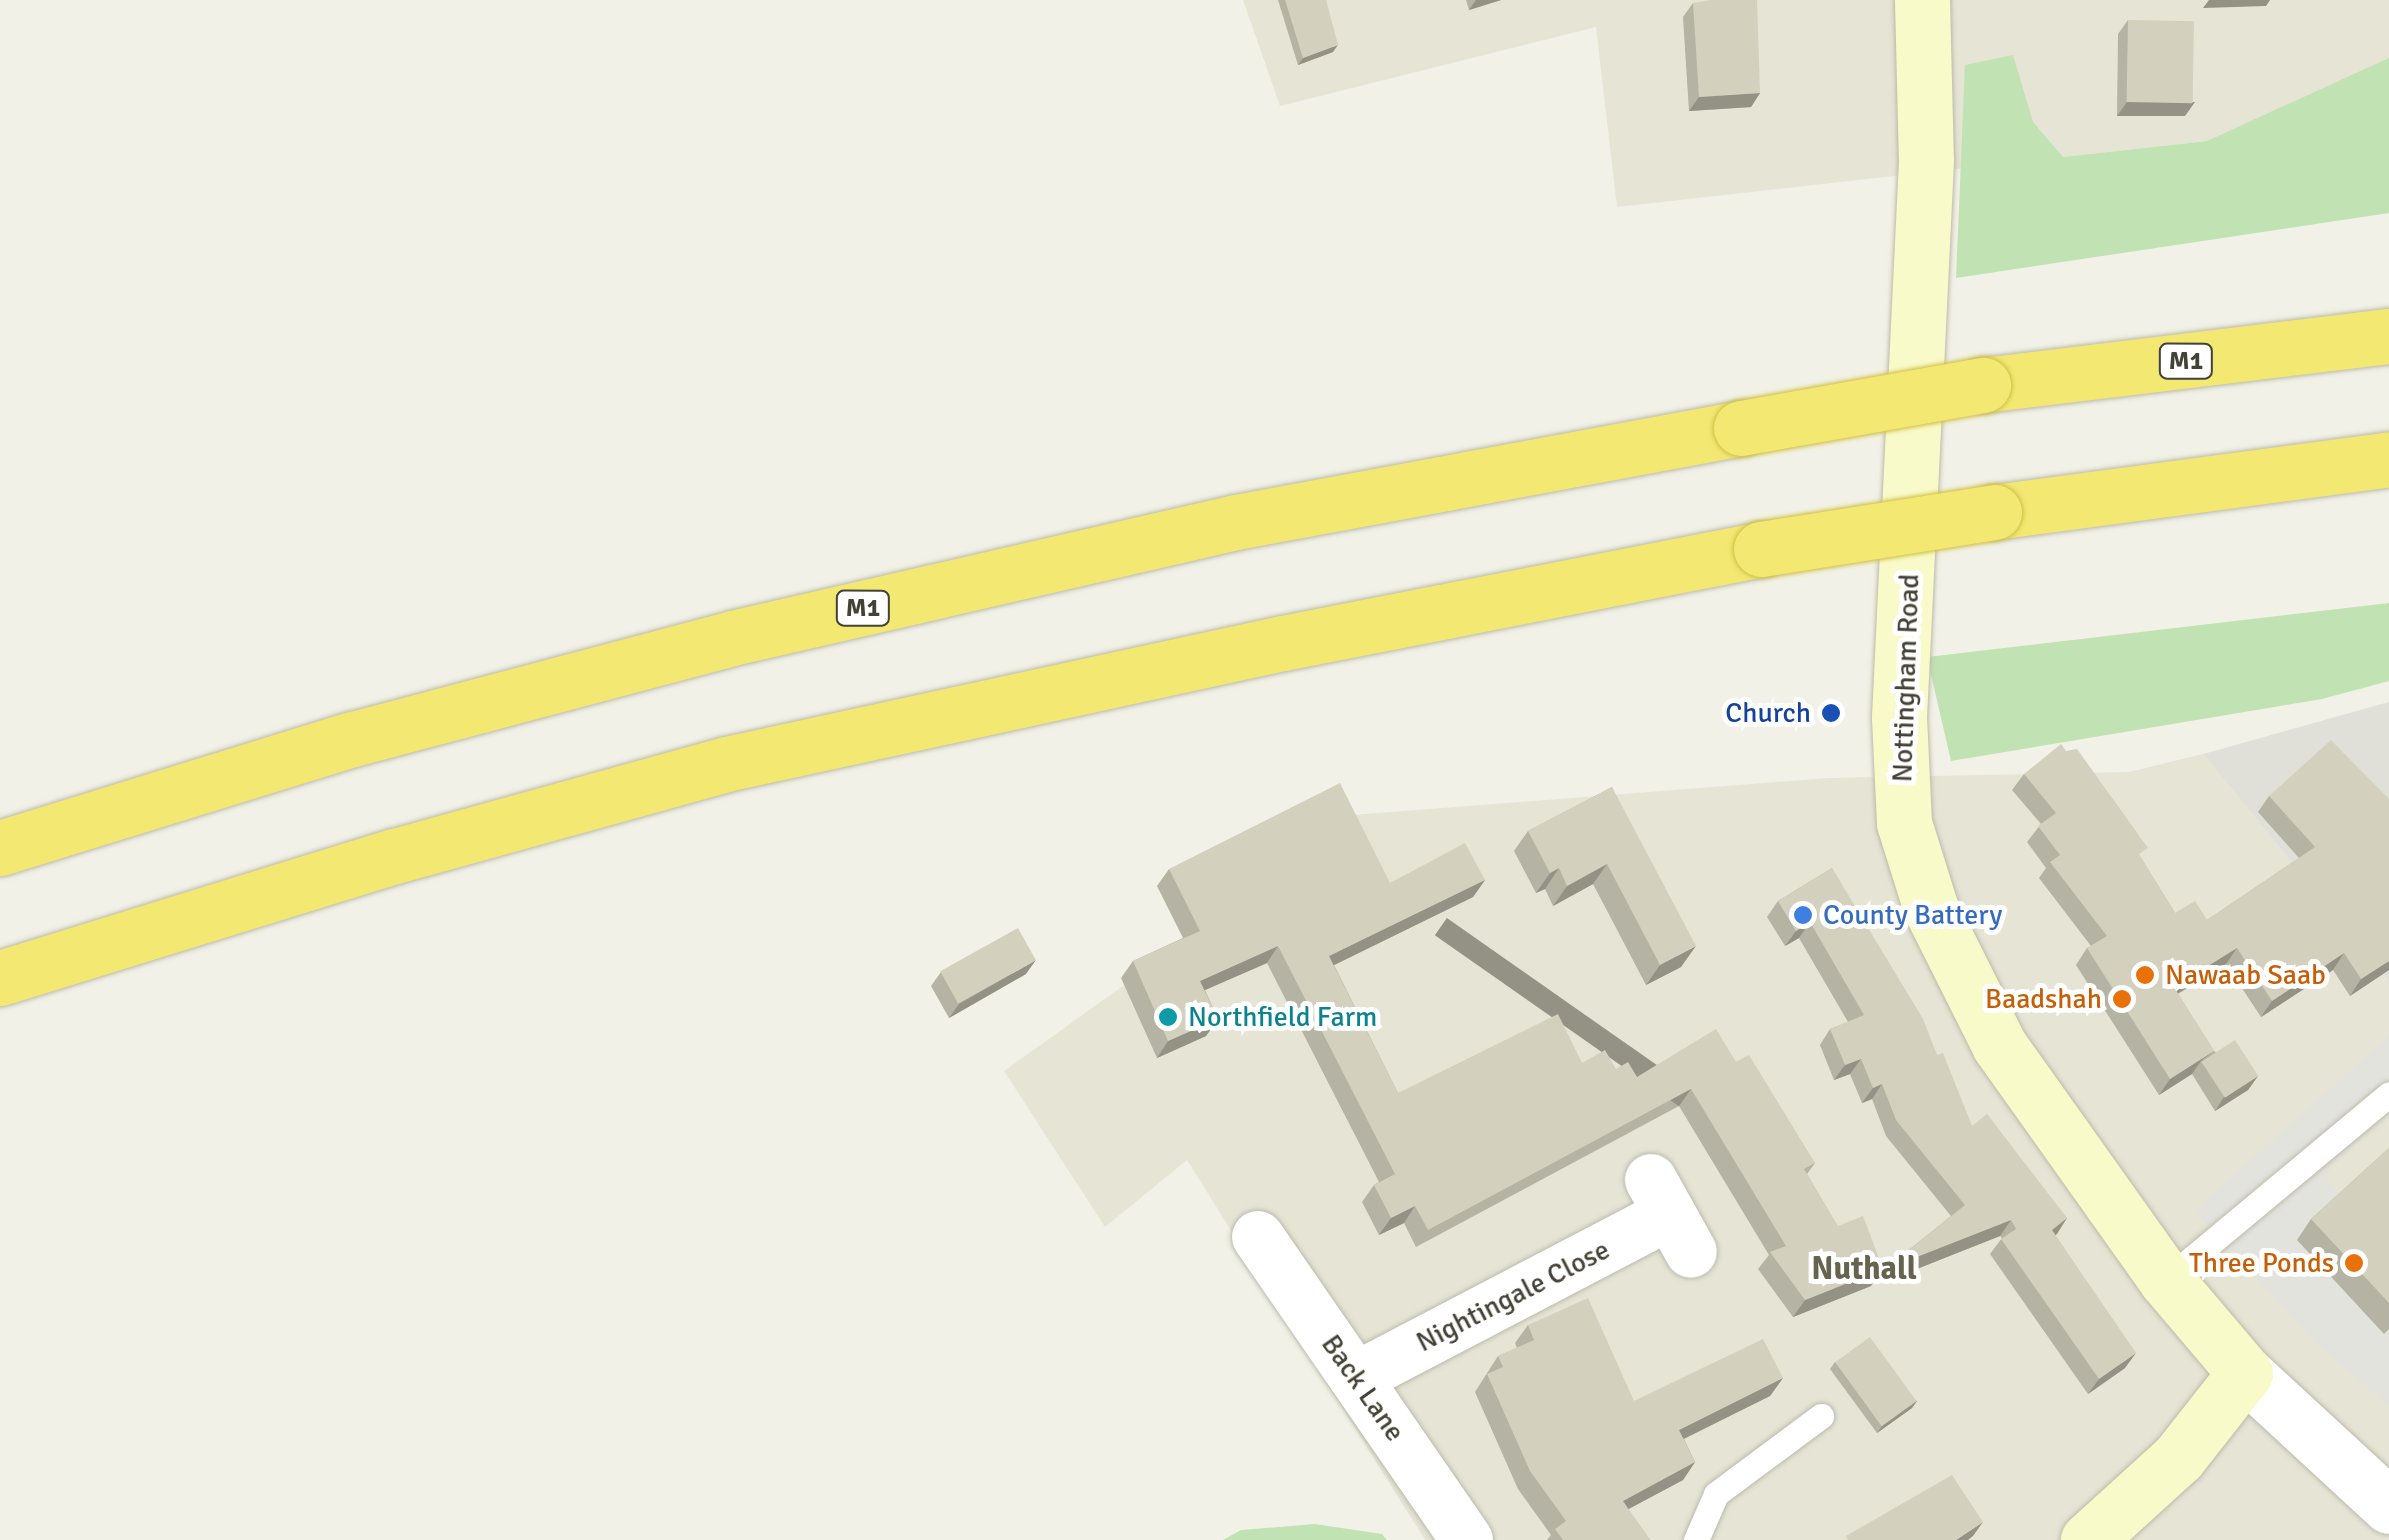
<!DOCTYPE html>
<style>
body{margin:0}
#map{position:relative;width:2389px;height:1540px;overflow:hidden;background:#f2f1e7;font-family:Signika,sans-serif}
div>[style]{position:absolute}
.residential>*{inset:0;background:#e5e4d5}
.industrial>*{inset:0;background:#e1e0d8}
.green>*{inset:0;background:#c1e3b3}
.parking>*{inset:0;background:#e3e3de}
.roads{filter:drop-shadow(0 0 2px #bdbbaa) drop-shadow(0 0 2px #bdbbaa)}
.service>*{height:25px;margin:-12.5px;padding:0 12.5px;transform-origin:12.5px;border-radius:12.5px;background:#fff}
.minor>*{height:52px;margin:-26px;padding:0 26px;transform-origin:26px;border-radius:26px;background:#fff}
.tertiary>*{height:55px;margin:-27.5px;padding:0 27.5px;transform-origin:27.5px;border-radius:27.5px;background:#fff}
.secondary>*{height:55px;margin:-27.5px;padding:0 27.5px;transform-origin:27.5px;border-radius:27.5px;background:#f9fac9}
.motorway>*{height:55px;margin:-27.5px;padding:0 27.5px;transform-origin:27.5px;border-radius:27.5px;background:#f2e872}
.bridges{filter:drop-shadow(0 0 2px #d0c043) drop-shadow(0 0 2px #d0c043)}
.motorway-bridge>*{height:55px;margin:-27.5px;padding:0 27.5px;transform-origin:27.5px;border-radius:27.5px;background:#f2e872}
.wall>*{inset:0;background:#b5b3a3}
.shaded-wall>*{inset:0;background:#949284;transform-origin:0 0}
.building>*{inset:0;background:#d3d0bd;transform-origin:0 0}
.dots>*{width:28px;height:28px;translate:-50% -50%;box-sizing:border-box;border:5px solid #fff;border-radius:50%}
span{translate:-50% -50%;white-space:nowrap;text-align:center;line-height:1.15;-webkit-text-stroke:10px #fff;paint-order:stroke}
.shield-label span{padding:2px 8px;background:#fff;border:2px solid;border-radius:8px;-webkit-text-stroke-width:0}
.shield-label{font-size:25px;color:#444236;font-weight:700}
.street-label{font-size:28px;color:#444236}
.transit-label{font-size:28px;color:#164399}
.right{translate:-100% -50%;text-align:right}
.shop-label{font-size:28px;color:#366cbe}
.left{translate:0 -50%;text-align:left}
.food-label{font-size:28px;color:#c56008}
.culture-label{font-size:28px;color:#0d838f}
.quarter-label{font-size:32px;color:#66634f;font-weight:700}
</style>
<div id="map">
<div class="residential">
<div style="clip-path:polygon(1243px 0,2389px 0,2389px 102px,2207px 141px,1617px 207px,1596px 27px,1280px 106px)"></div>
<div style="clip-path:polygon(2203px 754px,2389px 981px,2389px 1540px,1425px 1540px,1187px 1160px,1105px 1227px,1004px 1071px,1120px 988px,1351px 874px,1326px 817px,1829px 778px,2129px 772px)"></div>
</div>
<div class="industrial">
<div style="clip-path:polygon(2389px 702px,2389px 981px,2203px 754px)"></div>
</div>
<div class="green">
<div style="clip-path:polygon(2013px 55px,2033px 122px,2063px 157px,2207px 141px,2389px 58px,2389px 213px,1956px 278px,1965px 65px)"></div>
<div style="clip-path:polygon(2389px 603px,2389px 681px,2322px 699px,1951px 761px,1927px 657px)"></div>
<div style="clip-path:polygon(1315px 1524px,1382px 1534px,1387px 1540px,1223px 1540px,1241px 1530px)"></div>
</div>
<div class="parking">
<div style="clip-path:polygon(2389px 1036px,2389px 1114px,2324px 1172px,2340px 1199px,2297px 1240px,2283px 1228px,2389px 1334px,2389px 1406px,2313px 1340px,2195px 1210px)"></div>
</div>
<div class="roads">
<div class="service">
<div style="left:2166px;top:1280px;width:290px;rotate:-39.8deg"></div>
<div style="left:1696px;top:1540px;width:50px;rotate:-66.5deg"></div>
<div style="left:1716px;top:1494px;width:131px;rotate:-36.6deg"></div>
</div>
<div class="minor">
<div style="left:1651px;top:1180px;width:82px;rotate:60.9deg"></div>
<div style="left:1258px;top:1237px;width:368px;rotate:55.4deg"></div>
<div style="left:1356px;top:1378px;width:354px;rotate:-27.6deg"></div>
</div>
<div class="tertiary">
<div style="left:2245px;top:1373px;width:196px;rotate:42.7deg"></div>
</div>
<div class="secondary">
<div style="left:1922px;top:0;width:161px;rotate:88.6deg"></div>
<div style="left:1926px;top:161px;width:557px;rotate:92.78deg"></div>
<div style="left:1899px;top:717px;width:106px;rotate:87.3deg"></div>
<div style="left:1904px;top:823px;width:90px;rotate:72.6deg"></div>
<div style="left:1931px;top:909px;width:152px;rotate:63.4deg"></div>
<div style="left:1999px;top:1045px;width:288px;rotate:54.6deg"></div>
<div style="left:2166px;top:1280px;width:122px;rotate:49.7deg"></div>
<div style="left:2245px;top:1373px;width:108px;rotate:128.2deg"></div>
<div style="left:2178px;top:1458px;width:122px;rotate:137.7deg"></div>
</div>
<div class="motorway">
<div style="left:1983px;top:385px;width:409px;rotate:-6.9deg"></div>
<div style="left:1994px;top:512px;width:399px;rotate:-7.6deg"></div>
<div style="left:0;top:848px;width:369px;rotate:-17.2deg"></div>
<div style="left:353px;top:739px;width:392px;rotate:-14.9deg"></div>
<div style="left:732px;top:638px;width:517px;rotate:-12.96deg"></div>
<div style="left:1236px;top:522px;width:514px;rotate:-10.54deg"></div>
<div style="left:0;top:978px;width:413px;rotate:-17.2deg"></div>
<div style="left:395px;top:856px;width:344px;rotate:-15.5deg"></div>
<div style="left:726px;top:764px;width:570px;rotate:-12.26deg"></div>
<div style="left:1283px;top:643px;width:487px;rotate:-11.1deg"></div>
</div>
</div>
<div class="bridges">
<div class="motorway-bridge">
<div style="left:1741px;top:428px;width:246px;rotate:-10.1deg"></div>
<div style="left:1761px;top:549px;width:236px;rotate:-9deg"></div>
</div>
</div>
<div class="wall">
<div style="clip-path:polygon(1278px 0,1326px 0,1333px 52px,1298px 65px)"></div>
<div style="clip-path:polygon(1466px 0,1501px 0,1469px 10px)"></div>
<div style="clip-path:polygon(1693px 3px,1760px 93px,1751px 107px,1689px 111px,1683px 17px)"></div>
<div style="clip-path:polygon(2128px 20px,2185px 116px,2117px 116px,2118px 34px)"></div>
<div style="clip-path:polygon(2024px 774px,2141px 858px,2175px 913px,2207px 920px,2299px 858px,2258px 812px,2269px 796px,2389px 799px,2389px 970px,2350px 996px,2333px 970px,2261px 1017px,2226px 964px,2178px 994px,2214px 1051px,2258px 1076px,2248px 1090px,2215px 1111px,2192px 1074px,2159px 1095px,2076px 965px,2087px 948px,2091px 946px,2039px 878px,2046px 868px,2027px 842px,2041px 824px,2012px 790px)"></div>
<div style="clip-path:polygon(1612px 787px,1681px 967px,1646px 985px,1593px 884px,1553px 906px,1545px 889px,1536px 893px,1514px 851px,1528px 831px)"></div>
<div style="clip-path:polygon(1832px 868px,1937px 1055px,1972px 1126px,2067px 1218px,2055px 1235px,2125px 1368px,2088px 1394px,1990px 1254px,2002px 1238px,2000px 1236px,1899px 1276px,1894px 1268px,1905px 1253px,1951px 1216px,1886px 1136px,1872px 1099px,1862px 1103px,1850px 1074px,1834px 1080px,1820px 1045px,1830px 1029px,1848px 1022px,1799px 938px,1785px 946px,1767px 917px,1778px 901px)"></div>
<div style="clip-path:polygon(1169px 869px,1390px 883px,1485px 880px,1473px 897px,1334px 965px,1398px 1093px,1582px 1063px,1616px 1069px,1637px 1077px,1736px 1062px,1815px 1163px,1807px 1174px,1871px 1286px,1793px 1317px,1758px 1269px,1769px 1255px,1679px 1106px,1416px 1247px,1404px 1223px,1379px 1235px,1362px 1202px,1374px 1185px,1379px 1182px,1267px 963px,1205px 990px,1218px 1019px,1206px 1036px,1157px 1058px,1121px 978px,1133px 961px,1183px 938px,1157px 886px)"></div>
<div style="clip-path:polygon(941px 972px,1026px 974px,949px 1018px,931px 986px)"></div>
<div style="clip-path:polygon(2389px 1148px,2389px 1329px,2384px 1334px,2297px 1240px,2311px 1219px)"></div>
<div style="clip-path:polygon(1528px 1325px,1634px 1401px,1783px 1378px,1770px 1396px,1684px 1439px,1695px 1462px,1683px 1480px,1628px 1509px,1650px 1540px,1547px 1540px,1551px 1535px,1518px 1489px,1475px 1392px,1498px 1356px,1517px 1348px,1515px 1343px)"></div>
<div style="clip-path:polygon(1835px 1362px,1917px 1401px,1912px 1408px,1877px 1433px,1830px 1369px)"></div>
</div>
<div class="shaded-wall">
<div style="clip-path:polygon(1476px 0,1501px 0,1469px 10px)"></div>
<div style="clip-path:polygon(2209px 0,2270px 0,2266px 6px,2203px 8px)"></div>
<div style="clip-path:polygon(1338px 45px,1333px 52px,1298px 65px,1303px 58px)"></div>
<div style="clip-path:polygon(1760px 93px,1751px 107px,1689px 111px,1699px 97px)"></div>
<div style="clip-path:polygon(2127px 102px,2195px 102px,2185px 116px,2117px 116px)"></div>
<div style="clip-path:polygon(1607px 864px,1593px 884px,1553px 906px,1567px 886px)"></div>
<div style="clip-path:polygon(1559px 868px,1545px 889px,1536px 893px,1550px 873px)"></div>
<div style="clip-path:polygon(1485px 880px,1473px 897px,1318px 973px,1329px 956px)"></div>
<div style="clip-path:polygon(1810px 922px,1799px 938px,1785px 946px,1796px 931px)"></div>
<div style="clip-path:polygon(1278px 946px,1267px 963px,1189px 997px,1200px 981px)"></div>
<div style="clip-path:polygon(1696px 946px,1681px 967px,1646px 985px,1660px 965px)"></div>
<div style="clip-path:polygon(2237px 948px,2226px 964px,2162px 1003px,2174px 987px)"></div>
<div style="clip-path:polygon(2344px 953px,2333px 970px,2261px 1017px,2272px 1001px)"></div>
<div style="clip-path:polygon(1036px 960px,1026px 974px,949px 1018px,959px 1004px)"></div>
<div style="clip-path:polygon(2389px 961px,2389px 970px,2350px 996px,2361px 979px)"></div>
<div style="clip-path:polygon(1218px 1019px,1206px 1036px,1157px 1058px,1168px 1041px)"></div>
<div style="clip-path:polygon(2214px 1051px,2201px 1061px,2192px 1074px,2159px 1095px,2170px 1079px)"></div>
<div style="clip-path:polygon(1861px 1059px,1850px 1074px,1834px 1080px,1845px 1065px)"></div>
<div style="clip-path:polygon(2258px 1076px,2248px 1090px,2215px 1111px,2224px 1097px)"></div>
<div style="clip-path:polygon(1882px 1084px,1872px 1099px,1862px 1103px,1873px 1088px)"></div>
<div style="left:1691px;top:1089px;width:21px;height:298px;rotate:125deg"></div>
<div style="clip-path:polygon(1415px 1206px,1404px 1223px,1379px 1235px,1391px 1218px)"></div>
<div style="clip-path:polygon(2067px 1218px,2057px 1234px,2041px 1246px,2052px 1230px)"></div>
<div style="clip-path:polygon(2011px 1220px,2000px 1236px,1899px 1276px,1909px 1260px)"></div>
<div style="clip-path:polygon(1883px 1269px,1871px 1286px,1793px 1317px,1805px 1300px)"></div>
<div style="clip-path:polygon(2136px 1353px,2125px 1368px,2088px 1394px,2099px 1379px)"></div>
<div style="clip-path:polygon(1783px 1378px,1770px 1396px,1667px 1447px,1679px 1430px)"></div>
<div style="clip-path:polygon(1917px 1401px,1912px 1408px,1877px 1433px,1882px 1426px)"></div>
<div style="clip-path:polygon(1695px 1462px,1683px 1480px,1610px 1519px,1623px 1501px)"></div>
<div style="clip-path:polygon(1983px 1522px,1973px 1536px,1968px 1540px,1956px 1540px)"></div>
</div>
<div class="building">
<div style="clip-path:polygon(1285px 0,1326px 0,1338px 45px,1303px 58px)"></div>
<div style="clip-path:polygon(1711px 0,1757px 0,1760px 93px,1699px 97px,1693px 3px)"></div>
<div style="left:2128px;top:20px;width:66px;height:82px;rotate:1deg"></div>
<div style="clip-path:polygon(2331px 740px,2389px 799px,2389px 961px,2361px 979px,2344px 953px,2272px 1001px,2237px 948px,2174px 987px,2214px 1051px,2170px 1079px,2087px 948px,2107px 936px,2050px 862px,2060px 855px,2038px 826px,2056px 813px,2024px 774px,2061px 744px,2066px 751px,2077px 749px,2148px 848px,2139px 854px,2175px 913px,2195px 901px,2207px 920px,2315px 847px,2269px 796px)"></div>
<div style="clip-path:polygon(1340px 783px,1390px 883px,1465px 843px,1485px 880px,1329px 956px,1398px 1093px,1558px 1014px,1582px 1063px,1605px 1050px,1616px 1069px,1628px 1062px,1637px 1077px,1716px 1029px,1736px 1062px,1749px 1055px,1815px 1163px,1804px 1169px,1838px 1226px,1863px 1216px,1883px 1269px,1805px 1300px,1770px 1252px,1786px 1246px,1691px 1089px,1428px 1230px,1415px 1206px,1391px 1218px,1374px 1185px,1395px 1174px,1278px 946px,1200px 981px,1218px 1019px,1168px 1041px,1133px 961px,1200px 931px,1169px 869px)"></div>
<div style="clip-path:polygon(1612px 787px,1696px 946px,1660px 965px,1607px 864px,1567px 886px,1559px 868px,1550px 873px,1528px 831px)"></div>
<div style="clip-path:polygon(1832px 868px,1923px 1019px,1937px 1055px,1943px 1053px,1972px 1126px,1987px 1114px,2067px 1218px,2052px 1230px,2136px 1353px,2099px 1379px,2001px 1239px,2016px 1229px,2011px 1220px,1909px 1260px,1905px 1253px,1965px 1205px,1896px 1120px,1882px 1084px,1873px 1088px,1861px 1059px,1845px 1065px,1830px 1029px,1864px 1015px,1810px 922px,1796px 931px,1778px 901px)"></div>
<div style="left:1018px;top:928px;width:37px;height:89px;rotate:61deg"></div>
<div style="left:2235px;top:1040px;width:43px;height:40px;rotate:57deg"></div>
<div style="clip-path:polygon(2389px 1148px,2389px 1303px,2311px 1219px)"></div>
<div style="clip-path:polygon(1588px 1298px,1634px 1401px,1763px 1339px,1783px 1378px,1679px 1430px,1695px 1462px,1623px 1501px,1650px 1540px,1563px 1540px,1555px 1529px,1566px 1521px,1530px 1471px,1487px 1374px,1503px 1367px,1498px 1356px,1534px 1340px,1528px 1325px)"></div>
<div style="left:1870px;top:1337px;width:79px;height:43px;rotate:54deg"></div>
<div style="clip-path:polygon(1952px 1475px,1983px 1522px,1956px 1540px,1848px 1540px,1846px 1536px)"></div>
</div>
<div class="dots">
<div style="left:1831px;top:713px;background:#1a4fb4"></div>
<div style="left:1803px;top:915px;background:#3f7fe0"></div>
<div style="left:2145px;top:975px;background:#e8710a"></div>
<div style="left:2122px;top:999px;background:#e8710a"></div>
<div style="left:1168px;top:1017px;background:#0f9aa8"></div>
<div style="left:2354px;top:1263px;background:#e8710a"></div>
</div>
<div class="shield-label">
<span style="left:2186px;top:361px">M1</span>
<span style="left:863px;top:608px">M1</span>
</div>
<div class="street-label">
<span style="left:1906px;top:678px;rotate:-88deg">Nottingham Road</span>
<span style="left:1513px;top:1296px;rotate:-27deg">Nightingale Close</span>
<span style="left:1363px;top:1388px;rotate:55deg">Back Lane</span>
</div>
<div class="transit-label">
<span class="right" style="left:1811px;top:713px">Church</span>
</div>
<div class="shop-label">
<span class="left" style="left:1823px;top:915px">County Battery</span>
</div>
<div class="food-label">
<span class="left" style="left:2165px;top:975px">Nawaab Saab</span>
<span class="right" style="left:2102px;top:999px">Baadshah</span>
<span class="right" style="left:2334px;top:1263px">Three Ponds</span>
</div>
<div class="culture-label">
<span class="left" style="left:1188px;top:1017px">Northfield Farm</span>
</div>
<div class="quarter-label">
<span style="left:1864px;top:1269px">Nuthall</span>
</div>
</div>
